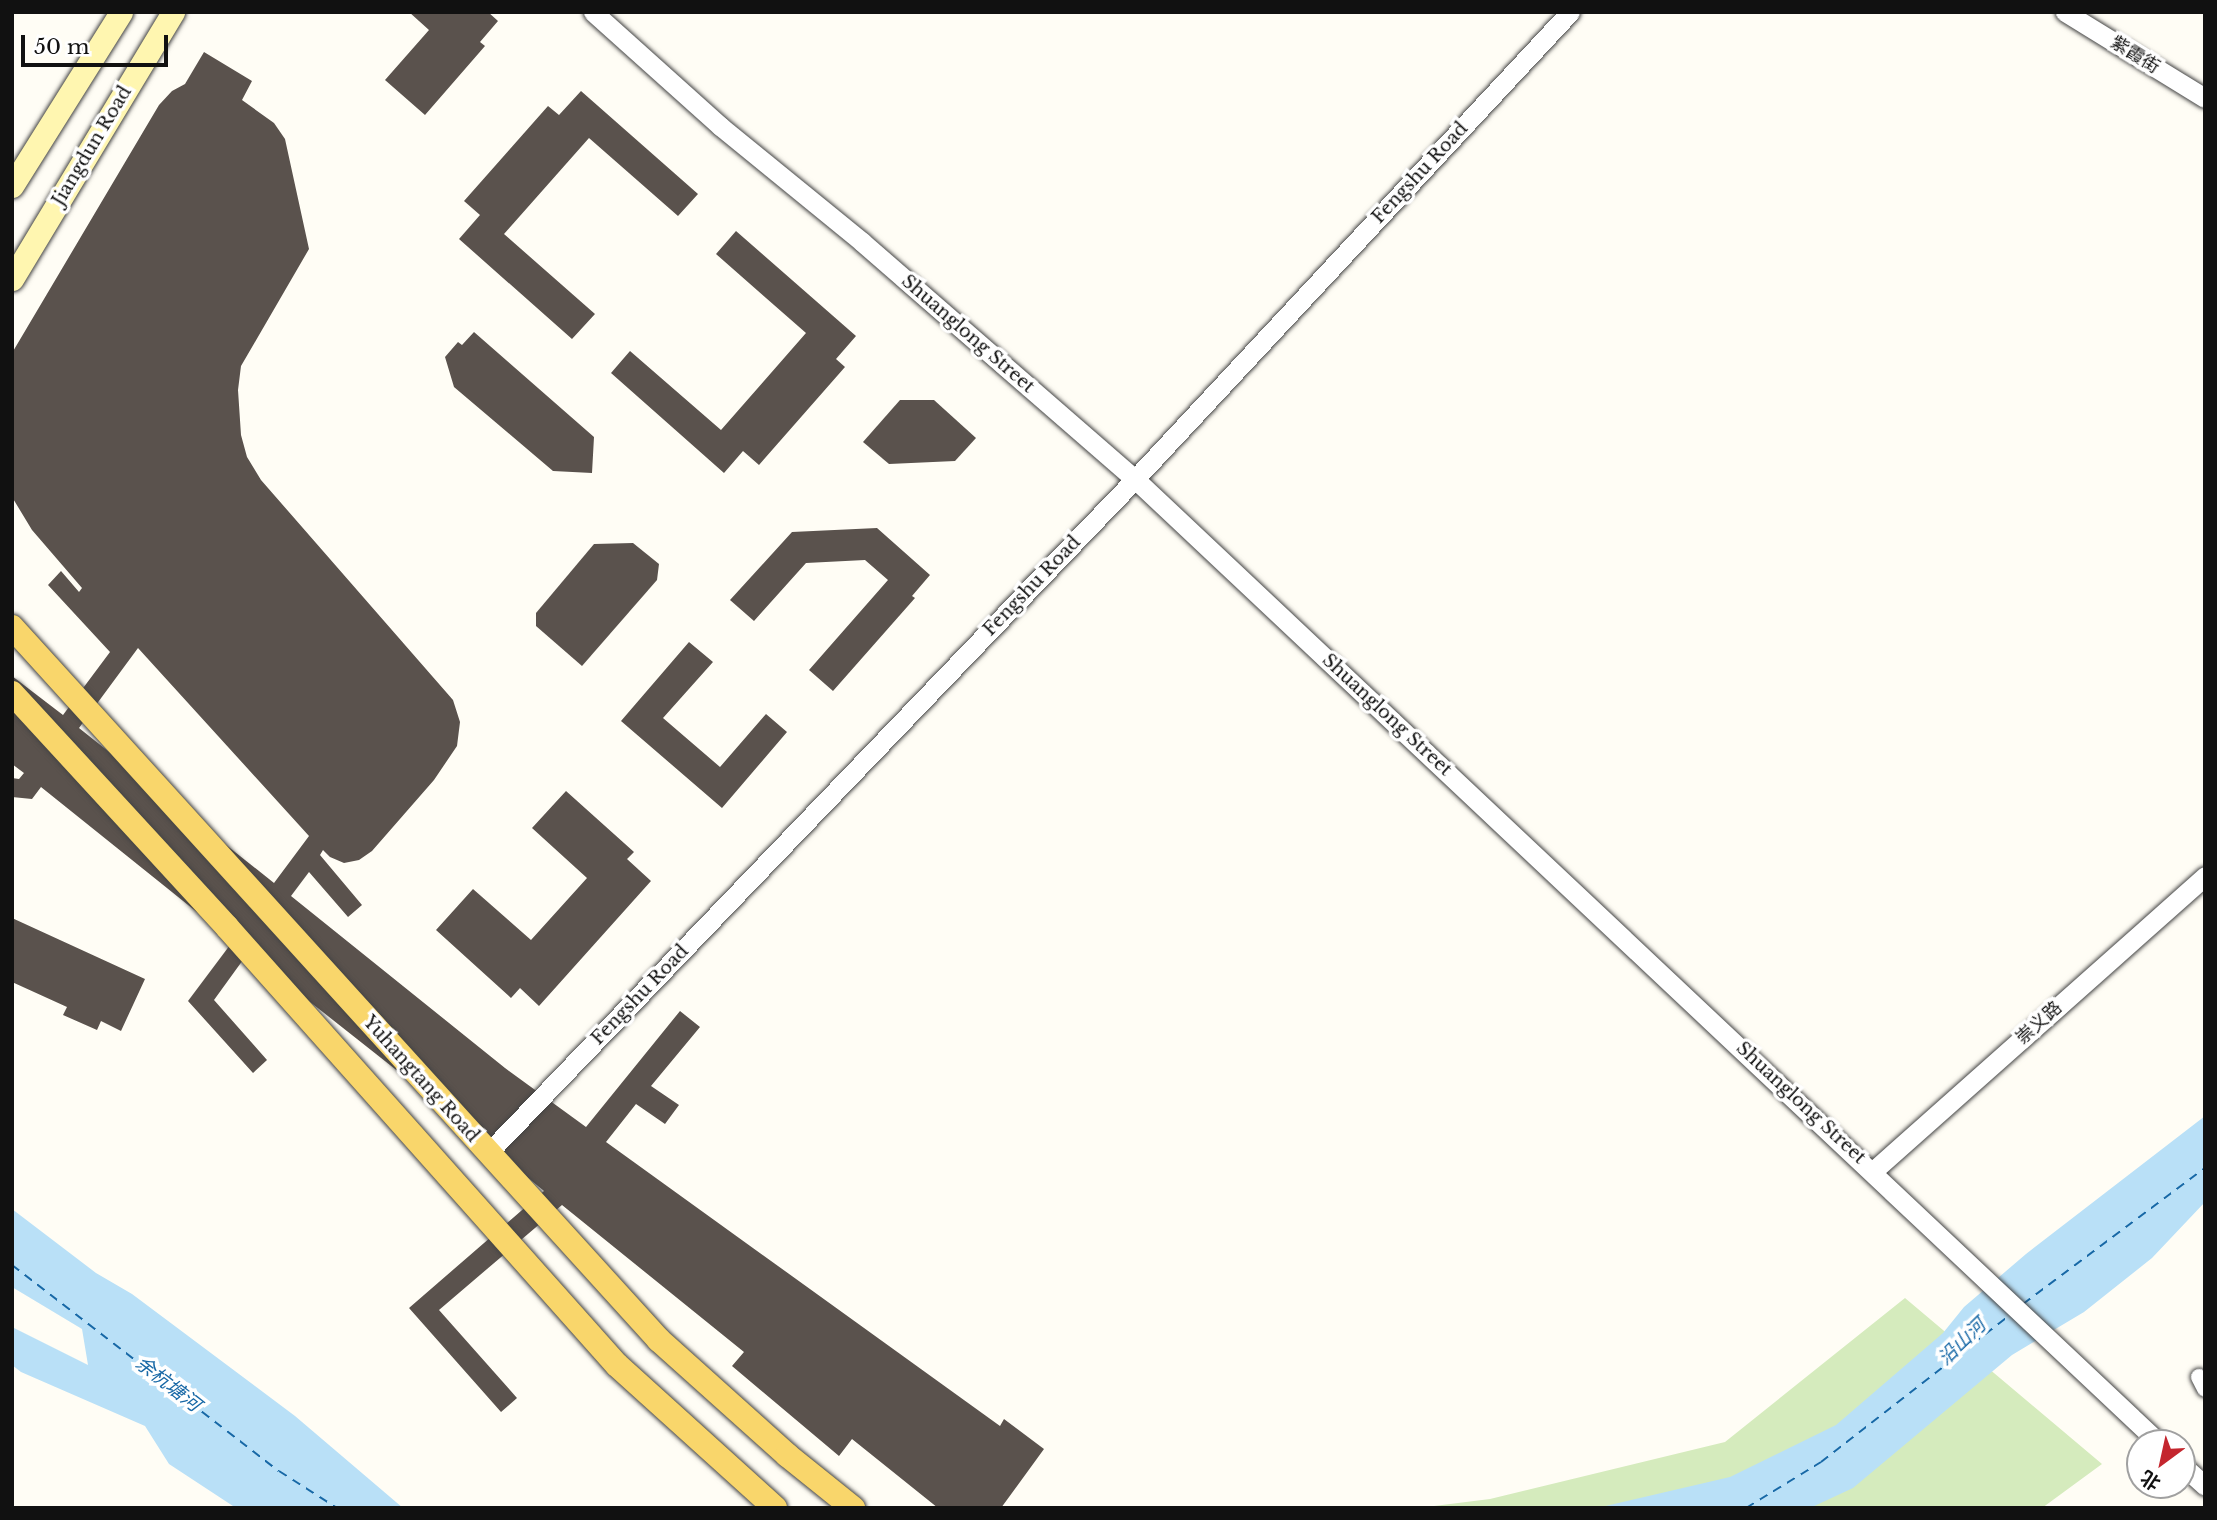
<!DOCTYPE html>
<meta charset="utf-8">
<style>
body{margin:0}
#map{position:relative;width:2217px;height:1520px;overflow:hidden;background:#fffdf5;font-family:"Libre Baskerville","Noto Sans SC",serif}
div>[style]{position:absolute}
.green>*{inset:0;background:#d5ebbd}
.water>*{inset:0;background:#b9e0f7}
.ferry>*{height:2px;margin-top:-1px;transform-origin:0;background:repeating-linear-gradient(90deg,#1768a6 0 9px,transparent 0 16px)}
.building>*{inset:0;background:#5a524d}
.roads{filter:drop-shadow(0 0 2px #444) drop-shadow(0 0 2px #444)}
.minor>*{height:16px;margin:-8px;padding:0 8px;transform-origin:8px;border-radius:8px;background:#fff}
.tertiary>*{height:19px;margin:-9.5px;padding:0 9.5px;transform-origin:9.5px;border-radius:9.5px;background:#fff}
.secondary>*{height:23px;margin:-11.5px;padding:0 11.5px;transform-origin:11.5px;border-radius:11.5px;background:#fff6b0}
.primary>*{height:24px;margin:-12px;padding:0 12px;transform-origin:12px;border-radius:12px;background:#f9d66b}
span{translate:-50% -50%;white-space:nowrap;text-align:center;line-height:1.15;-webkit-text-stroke:7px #fff;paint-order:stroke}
.street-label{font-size:18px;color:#111}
.water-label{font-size:19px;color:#1768a6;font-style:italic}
.frame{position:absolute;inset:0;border:14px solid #111;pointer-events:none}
.north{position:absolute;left:2126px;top:1429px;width:70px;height:70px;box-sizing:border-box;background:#fff;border:2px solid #a0a0a0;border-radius:50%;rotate:213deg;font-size:19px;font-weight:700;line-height:28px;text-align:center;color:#111}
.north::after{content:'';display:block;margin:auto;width:24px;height:32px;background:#c4262e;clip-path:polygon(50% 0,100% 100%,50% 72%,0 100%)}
.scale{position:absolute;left:21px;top:35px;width:147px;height:32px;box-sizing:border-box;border:4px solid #111;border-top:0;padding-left:9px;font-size:21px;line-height:24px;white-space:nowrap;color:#111;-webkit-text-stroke:5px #fff;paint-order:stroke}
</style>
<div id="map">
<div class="green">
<div style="clip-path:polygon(1905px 1298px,2102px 1464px,2042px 1508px,1418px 1508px,1490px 1499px,1725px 1442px)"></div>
</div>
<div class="water">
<div style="clip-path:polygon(2205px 1116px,2205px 1202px,2152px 1258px,2084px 1312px,2012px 1355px,1853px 1488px,1810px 1508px,1597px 1508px,1730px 1477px,1836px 1425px,1943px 1333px,1964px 1307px,2026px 1254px)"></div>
<div style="clip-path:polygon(12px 1209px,96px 1273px,132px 1294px,295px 1416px,403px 1508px,236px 1508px,169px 1464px,145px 1426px,21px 1372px,12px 1365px,12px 1327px,88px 1365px,82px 1329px,12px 1287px)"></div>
</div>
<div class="ferry">
<div style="left:12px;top:1265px;width:337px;rotate:37.7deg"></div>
<div style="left:279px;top:1471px;width:69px;rotate:32.5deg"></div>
<div style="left:2023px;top:1304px;width:227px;rotate:-36.8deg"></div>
<div style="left:1746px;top:1508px;width:88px;rotate:-31.5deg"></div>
<div style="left:1821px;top:1462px;width:241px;rotate:-37.9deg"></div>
</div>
<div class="building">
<div style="clip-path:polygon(409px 12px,488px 12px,498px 21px,480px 42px,485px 46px,425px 115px,385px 80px,429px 30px)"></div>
<div style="clip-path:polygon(evenodd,204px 52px,252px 81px,242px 100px,274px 123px,285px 139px,309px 249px,241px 366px,238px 390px,241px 435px,247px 457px,261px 480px,453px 700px,460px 722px,457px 746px,434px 780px,372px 851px,359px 860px,344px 863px,330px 857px,323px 850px,320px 855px,362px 905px,348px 917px,309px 872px,291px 896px,505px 1068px,586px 1127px,680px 1011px,700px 1027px,651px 1086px,679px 1105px,665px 1124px,636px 1104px,606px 1142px,1000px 1426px,1004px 1419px,1044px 1449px,1001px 1508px,938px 1508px,852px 1439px,839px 1456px,732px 1366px,744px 1352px,562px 1205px,439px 1310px,517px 1398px,501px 1412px,409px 1308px,544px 1191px,428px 1095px,248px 953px,214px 1000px,267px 1060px,253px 1073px,188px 1001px,233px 941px,41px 787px,32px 799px,12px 797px,12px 778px,19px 779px,24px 773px,12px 764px,12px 676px,63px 715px,110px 652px,48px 585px,61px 571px,79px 592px,82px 588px,32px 530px,12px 497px,12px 353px,159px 105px,172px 91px,185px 84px,204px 52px,138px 648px,309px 836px,274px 883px,79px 728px,138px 648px)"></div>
<div style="clip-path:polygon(581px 91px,698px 194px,678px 216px,589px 138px,504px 234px,595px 314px,572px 339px,459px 239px,480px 215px,464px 201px,548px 106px,559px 115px)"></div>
<div style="clip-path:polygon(736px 231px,856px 336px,836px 359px,845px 367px,759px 465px,743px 451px,724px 473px,611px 373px,630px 351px,721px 430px,806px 333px,716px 254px)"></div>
<div style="clip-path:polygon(474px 332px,594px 437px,592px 473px,553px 471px,454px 387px,445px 357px,458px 342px,462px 345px)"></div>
<div style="clip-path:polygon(900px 400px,934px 400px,976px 438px,955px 461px,889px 464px,863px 442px)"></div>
<div style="clip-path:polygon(877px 528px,930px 575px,912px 596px,915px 598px,833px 691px,809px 670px,888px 580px,865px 560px,806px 563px,754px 621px,730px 600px,792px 532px)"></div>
<div style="clip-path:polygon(633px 543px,659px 564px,657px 580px,582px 666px,536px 626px,536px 613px,594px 544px)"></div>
<div style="clip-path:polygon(689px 642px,713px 662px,663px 718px,720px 767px,766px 714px,787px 732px,722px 808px,621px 721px)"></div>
<div style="clip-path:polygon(566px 791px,634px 852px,627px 859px,651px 881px,539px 1006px,520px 988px,511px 998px,436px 930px,473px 889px,531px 940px,587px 878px,532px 828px)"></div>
<div style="clip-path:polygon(12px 918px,145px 979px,121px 1031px,101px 1021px,97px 1030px,63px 1015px,67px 1007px,12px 982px)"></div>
</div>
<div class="roads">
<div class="minor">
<div style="left:2199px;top:1377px;width:13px;rotate:63deg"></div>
</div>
<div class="tertiary">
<div style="left:593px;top:12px;width:171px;rotate:41.9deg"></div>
<div style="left:720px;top:126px;width:183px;rotate:39.2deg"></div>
<div style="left:862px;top:242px;width:362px;rotate:41deg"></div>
<div style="left:1135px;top:479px;width:1406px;rotate:43.27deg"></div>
<div style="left:2065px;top:12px;width:164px;rotate:31.6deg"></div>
<div style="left:488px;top:1153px;width:934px;rotate:-46.17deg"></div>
<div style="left:1135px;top:479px;width:638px;rotate:-47.03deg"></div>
<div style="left:1873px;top:1171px;width:444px;rotate:-41.6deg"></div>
<div style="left:2182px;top:1465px;width:31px;rotate:42deg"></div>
</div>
<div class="secondary">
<div style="left:12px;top:186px;width:205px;rotate:-57.9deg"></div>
<div style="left:12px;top:279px;width:312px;rotate:-58.9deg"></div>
</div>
<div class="primary">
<div style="left:12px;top:627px;width:963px;rotate:47.78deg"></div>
<div style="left:659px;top:1340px;width:172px;rotate:41.9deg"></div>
<div style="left:787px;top:1455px;width:85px;rotate:38.8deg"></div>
<div style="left:12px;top:693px;width:318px;rotate:47.4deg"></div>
<div style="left:227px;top:927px;width:586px;rotate:48.32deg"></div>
<div style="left:617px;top:1365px;width:213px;rotate:42.1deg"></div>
</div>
</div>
<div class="street-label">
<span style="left:2135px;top:55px;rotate:32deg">紫霞街</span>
<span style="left:92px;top:146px;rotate:-59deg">Jiangdun Road</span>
<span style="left:1420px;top:173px;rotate:-47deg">Fengshu Road</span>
<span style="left:968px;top:334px;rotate:41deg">Shuanglong Street</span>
<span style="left:1032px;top:586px;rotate:-46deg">Fengshu Road</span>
<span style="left:1387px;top:715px;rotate:43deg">Shuanglong Street</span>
<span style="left:640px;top:995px;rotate:-46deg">Fengshu Road</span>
<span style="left:2039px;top:1023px;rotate:-42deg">崇义路</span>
<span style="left:421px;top:1079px;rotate:48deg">Yuhangtang Road</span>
<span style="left:1801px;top:1103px;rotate:43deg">Shuanglong Street</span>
</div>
<div class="water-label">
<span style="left:1962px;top:1342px;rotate:-44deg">沿山河</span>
<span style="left:168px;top:1384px;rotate:38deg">余杭塘河</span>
</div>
<div class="frame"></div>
<div class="north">北</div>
<div class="scale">50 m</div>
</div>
